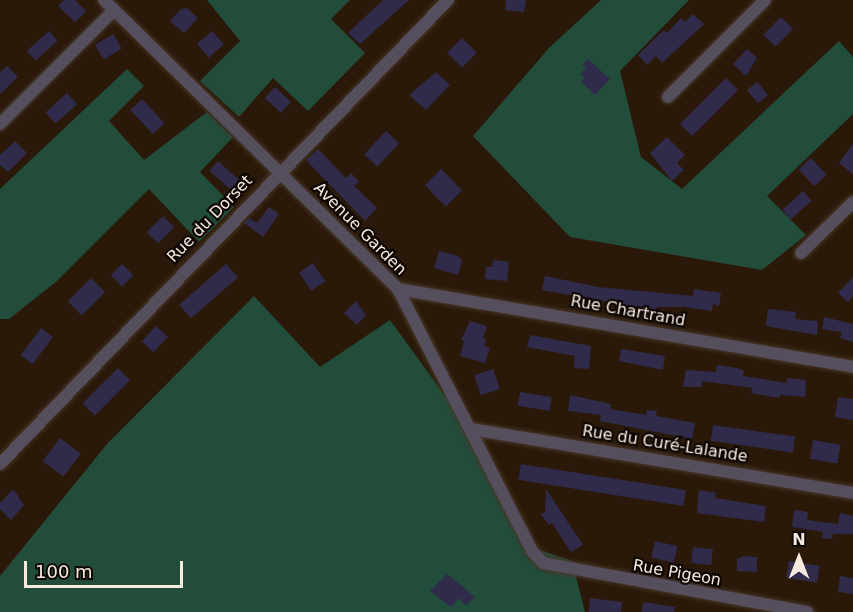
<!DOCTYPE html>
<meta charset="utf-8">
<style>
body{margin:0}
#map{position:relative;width:853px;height:612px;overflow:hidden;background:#2a1909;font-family:"DejaVu Sans",sans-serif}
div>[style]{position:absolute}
.forest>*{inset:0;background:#224d3b}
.building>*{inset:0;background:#302b4b;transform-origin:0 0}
.roads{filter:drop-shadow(0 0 2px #473627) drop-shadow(0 0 2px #473627)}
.minor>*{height:12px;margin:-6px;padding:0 6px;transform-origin:6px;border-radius:6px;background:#544e5d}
span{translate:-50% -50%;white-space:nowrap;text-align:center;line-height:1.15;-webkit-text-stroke:4.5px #0d0602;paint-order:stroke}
.street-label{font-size:16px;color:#f7ebe0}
.north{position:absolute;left:769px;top:528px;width:60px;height:60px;-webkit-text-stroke:4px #0d0602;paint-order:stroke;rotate:0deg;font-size:16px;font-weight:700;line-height:24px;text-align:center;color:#f7ebe0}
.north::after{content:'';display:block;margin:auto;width:21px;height:27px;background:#f7ebe0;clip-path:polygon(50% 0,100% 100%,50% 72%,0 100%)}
.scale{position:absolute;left:24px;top:561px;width:159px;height:27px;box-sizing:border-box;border:3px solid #f7ebe0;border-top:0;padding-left:8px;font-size:18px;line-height:21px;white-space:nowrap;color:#f7ebe0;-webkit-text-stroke:4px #0d0602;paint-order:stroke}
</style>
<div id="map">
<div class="forest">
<div style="clip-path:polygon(207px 0,350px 0,331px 19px,365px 53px,308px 111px,273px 78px,239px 117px,200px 81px,240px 41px)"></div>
<div style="clip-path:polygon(601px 0,689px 0,620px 71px,641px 157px,682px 189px,839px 41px,853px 57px,853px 114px,767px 196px,806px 235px,762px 270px,570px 237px,473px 136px,549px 48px)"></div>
<div style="clip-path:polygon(127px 69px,144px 86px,109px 121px,144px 160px,207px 112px,233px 137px,200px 172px,234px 207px,199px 242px,149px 189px,57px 281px,9px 319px,0 319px,0 189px)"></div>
<div style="clip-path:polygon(254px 296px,320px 367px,390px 320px,443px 393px,475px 425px,537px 549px,572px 561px,585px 612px,0 612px,0 576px,107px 444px)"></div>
</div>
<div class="building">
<div style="clip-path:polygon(64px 0,75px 0,86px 11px,75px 22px,58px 6px)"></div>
<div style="clip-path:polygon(383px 0,409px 0,360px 44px,348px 33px)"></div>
<div style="clip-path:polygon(506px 0,526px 0,524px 12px,505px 10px)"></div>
<div style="clip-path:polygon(187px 8px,198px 18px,184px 33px,170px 21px,181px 9px)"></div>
<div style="clip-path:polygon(693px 14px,704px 24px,662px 63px,656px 56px,647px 65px,638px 55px,664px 30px,667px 33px,681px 18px,685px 22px)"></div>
<div style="left:781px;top:17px;width:17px;height:25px;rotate:45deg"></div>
<div style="left:49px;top:31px;width:13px;height:30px;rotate:48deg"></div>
<div style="left:212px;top:31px;width:18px;height:20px;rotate:49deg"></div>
<div style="left:113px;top:34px;width:17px;height:21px;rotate:59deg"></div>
<div style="left:462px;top:38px;width:21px;height:21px;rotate:45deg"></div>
<div style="clip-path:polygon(747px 49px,757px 58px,746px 76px,733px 64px)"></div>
<div style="clip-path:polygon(588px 59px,610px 79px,595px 95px,581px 82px,585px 78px,580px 74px,586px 68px,583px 65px)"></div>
<div style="clip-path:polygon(7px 66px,18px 77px,0 94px,0 72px)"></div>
<div style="clip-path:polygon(436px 72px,450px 85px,426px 110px,409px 95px)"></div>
<div style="left:726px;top:78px;width:17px;height:65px;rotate:45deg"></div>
<div style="left:757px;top:82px;width:17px;height:13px;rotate:50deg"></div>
<div style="left:275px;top:87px;width:22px;height:15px;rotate:43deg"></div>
<div style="left:67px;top:93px;width:15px;height:29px;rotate:48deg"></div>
<div style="left:142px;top:99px;width:33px;height:16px;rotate:47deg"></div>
<div style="left:386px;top:131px;width:18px;height:32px;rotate:43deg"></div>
<div style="clip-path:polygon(667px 137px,685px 155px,677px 163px,684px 170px,672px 181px,650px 153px)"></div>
<div style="clip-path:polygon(15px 141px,27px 153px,8px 172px,0 165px,0 155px)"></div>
<div style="clip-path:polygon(853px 144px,853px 174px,839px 163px)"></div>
<div style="clip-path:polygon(318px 149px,346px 178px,351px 173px,359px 182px,354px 186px,377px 208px,365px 221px,306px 160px)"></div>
<div style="left:811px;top:158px;width:23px;height:17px;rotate:47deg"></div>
<div style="left:218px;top:161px;width:28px;height:13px;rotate:42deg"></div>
<div style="left:441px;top:169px;width:30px;height:23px;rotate:45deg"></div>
<div style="left:803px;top:191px;width:13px;height:28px;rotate:48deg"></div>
<div style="clip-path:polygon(269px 207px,279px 214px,263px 237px,244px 223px,249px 218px,257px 223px)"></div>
<div style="left:163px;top:216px;width:16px;height:23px;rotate:45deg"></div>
<div style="clip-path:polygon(439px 251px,458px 256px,462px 261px,458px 275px,434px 268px)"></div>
<div style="clip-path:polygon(493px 260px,509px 262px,507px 281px,485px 279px,486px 267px,492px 267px)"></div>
<div style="left:313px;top:263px;width:22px;height:17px;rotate:56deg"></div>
<div style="left:122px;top:264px;width:16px;height:16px;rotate:45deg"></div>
<div style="left:226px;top:264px;width:18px;height:62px;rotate:49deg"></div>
<div style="clip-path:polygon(545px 276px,598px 287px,693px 296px,694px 289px,721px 293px,719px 306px,713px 304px,712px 311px,685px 307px,657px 307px,656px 310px,542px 290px)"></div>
<div style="clip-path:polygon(853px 277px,853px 296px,848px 302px,838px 293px)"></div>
<div style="left:91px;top:278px;width:20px;height:33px;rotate:45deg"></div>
<div style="clip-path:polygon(356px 301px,366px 315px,357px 325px,344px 313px)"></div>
<div style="clip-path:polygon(768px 309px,796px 312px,795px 319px,818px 321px,817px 335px,766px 326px)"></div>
<div style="clip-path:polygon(824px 317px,853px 324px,853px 342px,840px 338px,842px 332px,822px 329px)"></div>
<div style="clip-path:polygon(470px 321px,487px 326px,483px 338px,486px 340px,484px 346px,490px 348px,485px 363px,460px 356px,464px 341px,461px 340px)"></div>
<div style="left:156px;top:326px;width:16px;height:21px;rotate:43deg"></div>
<div style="left:41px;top:328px;width:15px;height:34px;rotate:37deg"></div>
<div style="clip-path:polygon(530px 335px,591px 346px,589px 369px,574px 368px,575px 356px,527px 347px)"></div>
<div style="clip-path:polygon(621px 349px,665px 356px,663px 370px,619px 361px)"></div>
<div style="clip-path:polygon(717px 365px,737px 368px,744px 371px,743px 376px,787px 383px,787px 378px,806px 380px,805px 397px,780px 395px,780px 398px,751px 393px,752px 388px,702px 381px,702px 387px,683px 387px,686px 370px,716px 372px)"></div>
<div style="left:118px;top:368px;width:17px;height:50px;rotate:45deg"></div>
<div style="left:493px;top:369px;width:21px;height:20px;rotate:71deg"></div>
<div style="left:520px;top:392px;width:32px;height:14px;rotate:9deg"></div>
<div style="clip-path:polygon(570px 395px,611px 404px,610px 409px,646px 415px,647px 410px,657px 411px,656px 416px,695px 423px,692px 439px,600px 421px,601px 415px,568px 411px)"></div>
<div style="clip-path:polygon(838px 397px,853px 399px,853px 420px,835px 417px)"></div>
<div style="left:713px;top:425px;width:83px;height:16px;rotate:8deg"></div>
<div style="left:60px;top:438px;width:26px;height:29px;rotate:37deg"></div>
<div style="left:813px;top:440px;width:28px;height:19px;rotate:10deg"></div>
<div style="left:521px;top:464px;width:167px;height:16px;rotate:9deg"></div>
<div style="clip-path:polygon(13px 489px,24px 505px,11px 520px,0 509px,0 503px)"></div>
<div style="clip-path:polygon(546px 489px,583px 545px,571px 552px,552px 523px,549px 525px,541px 514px,545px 512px)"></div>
<div style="clip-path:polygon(699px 490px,716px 493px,715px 498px,766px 506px,764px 522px,697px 513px)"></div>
<div style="clip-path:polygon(794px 510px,808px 512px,807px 520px,838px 524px,840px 513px,853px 516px,853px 534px,833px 534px,832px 539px,822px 538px,823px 532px,792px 527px)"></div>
<div style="left:655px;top:541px;width:23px;height:17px;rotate:13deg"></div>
<div style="left:693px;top:547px;width:20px;height:16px;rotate:6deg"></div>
<div style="clip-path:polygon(745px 556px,757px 557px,757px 572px,737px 571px,737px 559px)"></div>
<div style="left:789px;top:561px;width:31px;height:17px;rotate:9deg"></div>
<div style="clip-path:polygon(447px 574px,475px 597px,466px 605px,459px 598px,451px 607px,430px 591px)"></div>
<div style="clip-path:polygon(840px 576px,853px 578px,853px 594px,838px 592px)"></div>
<div style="clip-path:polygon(590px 598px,622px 602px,621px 612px,589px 612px)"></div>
<div style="clip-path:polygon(643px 602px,675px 607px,674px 612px,642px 612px)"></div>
</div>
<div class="roads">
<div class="minor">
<div style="left:104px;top:0;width:412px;rotate:44.5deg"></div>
<div style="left:398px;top:289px;width:294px;rotate:62.9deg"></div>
<div style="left:532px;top:551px;width:16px;rotate:47deg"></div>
<div style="left:543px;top:563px;width:269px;rotate:10.5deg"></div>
<div style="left:668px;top:97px;width:137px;rotate:-45deg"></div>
<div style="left:0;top:124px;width:161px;rotate:-45deg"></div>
<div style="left:801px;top:253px;width:73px;rotate:-44.4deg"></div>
<div style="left:398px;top:289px;width:462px;rotate:9.7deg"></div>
<div style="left:471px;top:429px;width:387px;rotate:9.5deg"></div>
<div style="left:0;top:464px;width:645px;rotate:-46.01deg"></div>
</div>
</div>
<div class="street-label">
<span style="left:210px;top:219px;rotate:-46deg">Rue du Dorset</span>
<span style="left:360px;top:229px;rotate:45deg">Avenue Garden</span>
<span style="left:628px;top:311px;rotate:10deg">Rue Chartrand</span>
<span style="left:665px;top:444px;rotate:9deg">Rue du Curé-Lalande</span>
<span style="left:677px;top:573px;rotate:10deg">Rue Pigeon</span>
</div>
<div class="north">N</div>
<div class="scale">100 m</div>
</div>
